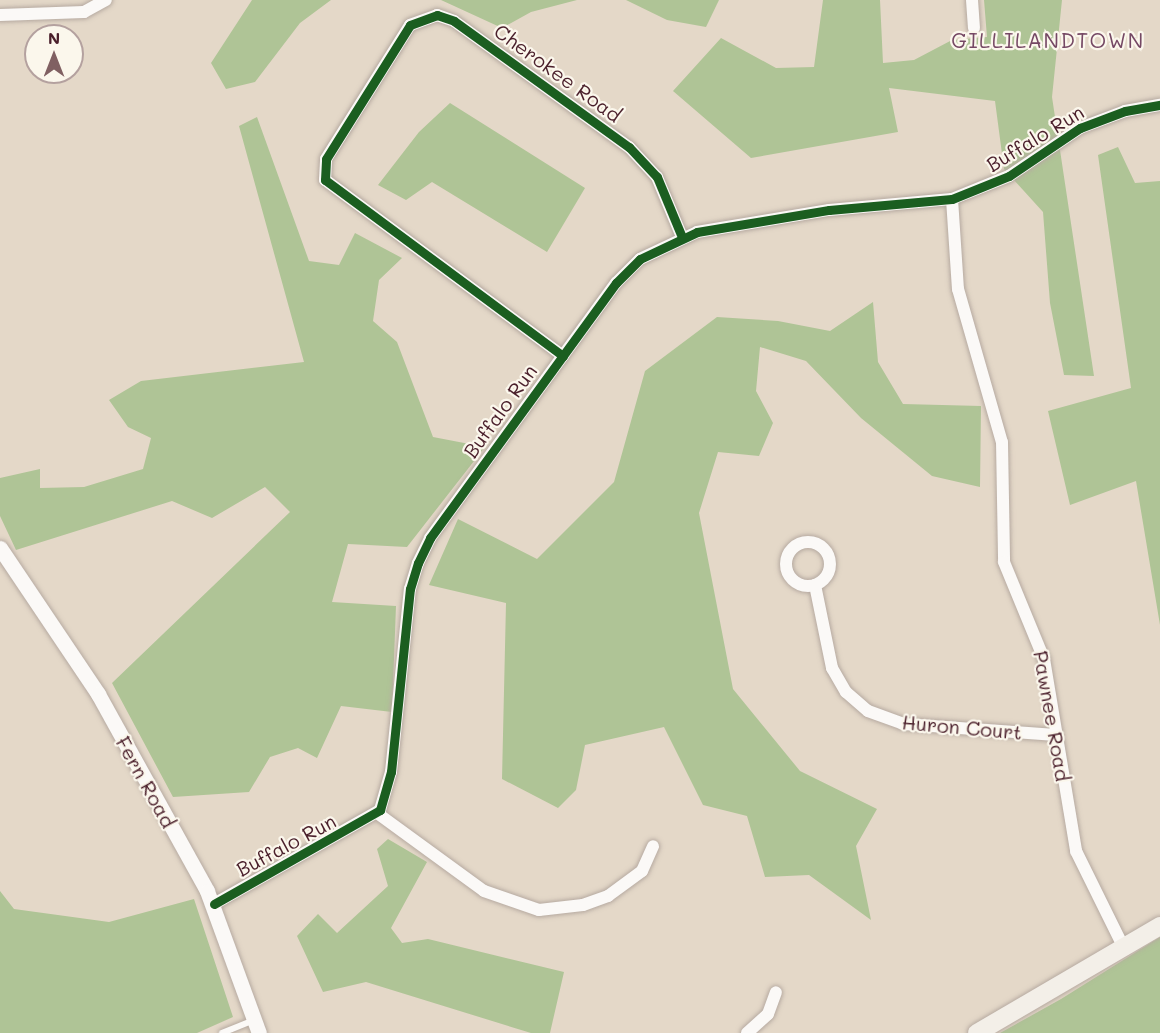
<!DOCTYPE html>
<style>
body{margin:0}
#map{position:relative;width:1160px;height:1033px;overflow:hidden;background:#e4d8c8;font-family:Mali,sans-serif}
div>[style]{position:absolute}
.forest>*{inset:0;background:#afc496}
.roads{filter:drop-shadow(0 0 2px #b6aaa1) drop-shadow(0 0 2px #b6aaa1)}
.service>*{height:6px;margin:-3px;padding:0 3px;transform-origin:3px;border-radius:3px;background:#fbf9f7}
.minor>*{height:12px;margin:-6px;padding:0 6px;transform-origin:6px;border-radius:6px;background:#fbf9f7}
.minor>.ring{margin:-6px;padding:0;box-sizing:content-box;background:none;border:12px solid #fbf9f7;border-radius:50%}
.tertiary>*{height:15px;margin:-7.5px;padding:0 7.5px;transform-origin:7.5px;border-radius:7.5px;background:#fbf9f7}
.secondary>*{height:18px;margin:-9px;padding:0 9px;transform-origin:9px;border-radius:9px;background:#f3efe8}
.cycleway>*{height:9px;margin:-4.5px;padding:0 4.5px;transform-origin:4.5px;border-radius:4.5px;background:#1b5e20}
span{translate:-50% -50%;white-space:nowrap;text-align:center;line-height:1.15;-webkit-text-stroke:4.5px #fbf7ec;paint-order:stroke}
.street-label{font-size:20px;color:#4a1f2b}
.neighbourhood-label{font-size:21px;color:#754864;letter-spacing:1.5px}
.north{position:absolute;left:24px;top:24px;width:60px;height:60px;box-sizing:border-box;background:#fbf7ec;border:2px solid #b4a19f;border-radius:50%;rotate:0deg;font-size:16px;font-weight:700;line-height:24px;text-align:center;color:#4a1f2b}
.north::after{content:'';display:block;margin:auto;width:21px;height:27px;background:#806062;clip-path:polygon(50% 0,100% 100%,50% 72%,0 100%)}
</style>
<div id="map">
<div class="forest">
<div style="clip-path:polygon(252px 0,331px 0,300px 23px,255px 82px,226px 89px,211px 63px)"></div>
<div style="clip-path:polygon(441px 0,577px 0,531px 12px,502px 28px)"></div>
<div style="clip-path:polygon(626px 0,719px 0,706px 27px,667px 20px)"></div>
<div style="clip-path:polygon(823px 0,880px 0,883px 63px,914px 60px,952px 40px,987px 37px,984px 0,1062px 0,1052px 97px,1094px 376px,1064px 375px,1050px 303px,1043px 212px,1004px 169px,995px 101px,889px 88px,898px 132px,751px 158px,673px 91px,721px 38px,776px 68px,814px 67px)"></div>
<div style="clip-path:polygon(450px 103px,585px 188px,547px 252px,432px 182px,406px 200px,378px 185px,419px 132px)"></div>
<div style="clip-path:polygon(257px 117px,309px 261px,339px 265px,355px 233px,402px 258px,379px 280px,373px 321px,397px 342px,433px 437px,485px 447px,407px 547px,348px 544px,332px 602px,396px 606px,392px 712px,341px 706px,317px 758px,298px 748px,270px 757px,249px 792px,173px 797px,112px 683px,290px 512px,265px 487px,212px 518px,172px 501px,16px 550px,0 516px,0 478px,40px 469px,40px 488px,84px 487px,143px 469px,151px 438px,128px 427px,109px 400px,141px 381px,304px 362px,239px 126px)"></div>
<div style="clip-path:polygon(1118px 147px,1135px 183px,1160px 181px,1160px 625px,1136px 481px,1070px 505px,1048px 411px,1131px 388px,1098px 155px)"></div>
<div style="clip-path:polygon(873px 302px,878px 362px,903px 404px,981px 406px,980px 487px,932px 476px,861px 418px,806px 361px,760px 347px,756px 391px,773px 423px,759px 456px,718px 452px,699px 513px,733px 689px,800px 771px,877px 809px,856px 846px,871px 920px,809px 875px,765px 877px,747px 816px,703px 805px,664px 727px,585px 745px,576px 790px,558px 808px,502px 779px,506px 603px,429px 585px,458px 519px,537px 559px,614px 482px,645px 371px,717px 317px,778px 321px,830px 331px)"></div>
<div style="clip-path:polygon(388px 839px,427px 862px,391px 928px,402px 943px,428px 939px,564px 972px,550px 1033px,531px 1033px,366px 982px,323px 992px,297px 936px,318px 914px,337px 933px,388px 886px,377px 849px)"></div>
<div style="clip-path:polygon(0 891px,14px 909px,109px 922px,194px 899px,233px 1017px,197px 1033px,0 1033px)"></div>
<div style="clip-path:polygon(1160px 937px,1160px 1033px,1000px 1033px,1061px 999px)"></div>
</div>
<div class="roads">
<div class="service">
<div style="left:222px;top:1033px;width:35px;rotate:-22deg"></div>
</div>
<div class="minor">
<div style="left:972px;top:0;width:28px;rotate:86deg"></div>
<div style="left:0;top:15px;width:84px;rotate:-2deg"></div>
<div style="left:84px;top:12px;width:25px;rotate:-29deg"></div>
<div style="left:952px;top:199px;width:90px;rotate:86.2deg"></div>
<div style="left:958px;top:289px;width:159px;rotate:74deg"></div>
<div style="left:1002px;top:442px;width:120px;rotate:89deg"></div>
<div style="left:1004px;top:562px;width:105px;rotate:67.6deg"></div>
<div style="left:1044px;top:659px;width:195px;rotate:80.5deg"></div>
<div style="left:1076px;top:851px;width:108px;rotate:63.7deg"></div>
<div style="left:563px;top:356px;width:296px;rotate:-143.5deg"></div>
<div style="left:325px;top:180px;width:21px;rotate:-87deg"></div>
<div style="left:326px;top:159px;width:158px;rotate:-57.9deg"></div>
<div style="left:410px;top:25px;width:29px;rotate:-20deg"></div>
<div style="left:437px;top:15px;width:18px;rotate:19deg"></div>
<div style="left:454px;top:21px;width:216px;rotate:35.8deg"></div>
<div style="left:629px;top:147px;width:41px;rotate:47deg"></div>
<div style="left:657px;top:177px;width:65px;rotate:67.4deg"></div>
<div class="ring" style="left:786px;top:542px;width:32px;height:32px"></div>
<div style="left:815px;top:585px;width:85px;rotate:78.4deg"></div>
<div style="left:832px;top:668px;width:28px;rotate:60deg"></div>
<div style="left:846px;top:692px;width:29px;rotate:41deg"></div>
<div style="left:868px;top:711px;width:37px;rotate:20deg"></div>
<div style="left:903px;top:724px;width:154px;rotate:4.1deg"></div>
<div style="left:377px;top:813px;width:132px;rotate:36.1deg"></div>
<div style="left:484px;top:891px;width:58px;rotate:19.1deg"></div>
<div style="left:539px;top:910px;width:44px;rotate:-6.5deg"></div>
<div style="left:583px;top:905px;width:27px;rotate:-20deg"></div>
<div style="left:608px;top:896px;width:42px;rotate:-36.3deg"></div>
<div style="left:642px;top:871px;width:27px;rotate:-66deg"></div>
<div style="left:214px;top:904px;width:191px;rotate:-29.5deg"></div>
<div style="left:380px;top:810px;width:40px;rotate:-74deg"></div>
<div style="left:391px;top:772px;width:184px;rotate:-84.1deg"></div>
<div style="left:410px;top:589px;width:27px;rotate:-73deg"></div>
<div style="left:418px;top:563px;width:28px;rotate:-64deg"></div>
<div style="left:430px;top:538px;width:316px;rotate:-53.9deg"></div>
<div style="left:616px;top:283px;width:34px;rotate:-45deg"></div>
<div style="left:640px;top:259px;width:63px;rotate:-25.3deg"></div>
<div style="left:697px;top:232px;width:134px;rotate:-9.5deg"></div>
<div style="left:829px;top:210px;width:123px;rotate:-5.1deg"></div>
<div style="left:952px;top:199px;width:61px;rotate:-22deg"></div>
<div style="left:1009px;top:176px;width:86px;rotate:-34.1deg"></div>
<div style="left:1080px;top:128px;width:48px;rotate:-20.7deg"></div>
<div style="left:1125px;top:111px;width:36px;rotate:-10deg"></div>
<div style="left:747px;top:1033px;width:28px;rotate:-42deg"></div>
<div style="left:768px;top:1014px;width:23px;rotate:-70deg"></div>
</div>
<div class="tertiary">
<div style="left:0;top:548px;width:176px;rotate:56.1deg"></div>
<div style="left:98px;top:694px;width:225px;rotate:61deg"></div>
<div style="left:207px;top:891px;width:151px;rotate:69.9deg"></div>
</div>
<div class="secondary">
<div style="left:977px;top:1033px;width:212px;rotate:-30.3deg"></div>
</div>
</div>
<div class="cycleway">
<div style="left:563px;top:356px;width:296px;rotate:-143.5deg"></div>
<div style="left:325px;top:180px;width:21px;rotate:-87deg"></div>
<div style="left:326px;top:159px;width:158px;rotate:-57.9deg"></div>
<div style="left:410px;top:25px;width:29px;rotate:-20deg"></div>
<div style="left:437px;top:15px;width:18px;rotate:19deg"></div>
<div style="left:454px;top:21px;width:216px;rotate:35.8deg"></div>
<div style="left:629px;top:147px;width:41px;rotate:47deg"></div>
<div style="left:657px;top:177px;width:65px;rotate:67.4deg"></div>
<div style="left:214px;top:904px;width:191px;rotate:-29.5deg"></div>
<div style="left:380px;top:810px;width:40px;rotate:-74deg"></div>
<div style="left:391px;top:772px;width:184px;rotate:-84.1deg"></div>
<div style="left:410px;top:589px;width:27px;rotate:-73deg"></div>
<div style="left:418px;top:563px;width:28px;rotate:-64deg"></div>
<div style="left:430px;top:538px;width:316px;rotate:-53.9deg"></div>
<div style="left:616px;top:283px;width:34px;rotate:-45deg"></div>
<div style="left:640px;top:259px;width:63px;rotate:-25.3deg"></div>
<div style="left:697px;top:232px;width:134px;rotate:-9.5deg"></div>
<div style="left:829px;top:210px;width:123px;rotate:-5.1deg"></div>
<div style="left:952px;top:199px;width:61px;rotate:-22deg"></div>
<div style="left:1009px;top:176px;width:86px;rotate:-34.1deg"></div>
<div style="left:1080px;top:128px;width:48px;rotate:-20.7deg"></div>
<div style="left:1125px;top:111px;width:36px;rotate:-10deg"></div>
</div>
<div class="street-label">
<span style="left:558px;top:73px;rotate:36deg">Cherokee Road</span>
<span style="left:1035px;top:138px;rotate:-31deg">Buffalo Run</span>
<span style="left:500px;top:411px;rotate:-54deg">Buffalo Run</span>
<span style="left:1052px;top:716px;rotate:80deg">Pawnee Road</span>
<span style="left:962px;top:727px;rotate:5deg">Huron Court</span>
<span style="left:146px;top:782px;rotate:61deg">Fern Road</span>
<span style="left:286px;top:845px;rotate:-28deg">Buffalo Run</span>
</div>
<div class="neighbourhood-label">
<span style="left:1048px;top:40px">GILLILANDTOWN</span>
</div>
<div class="north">N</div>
</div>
